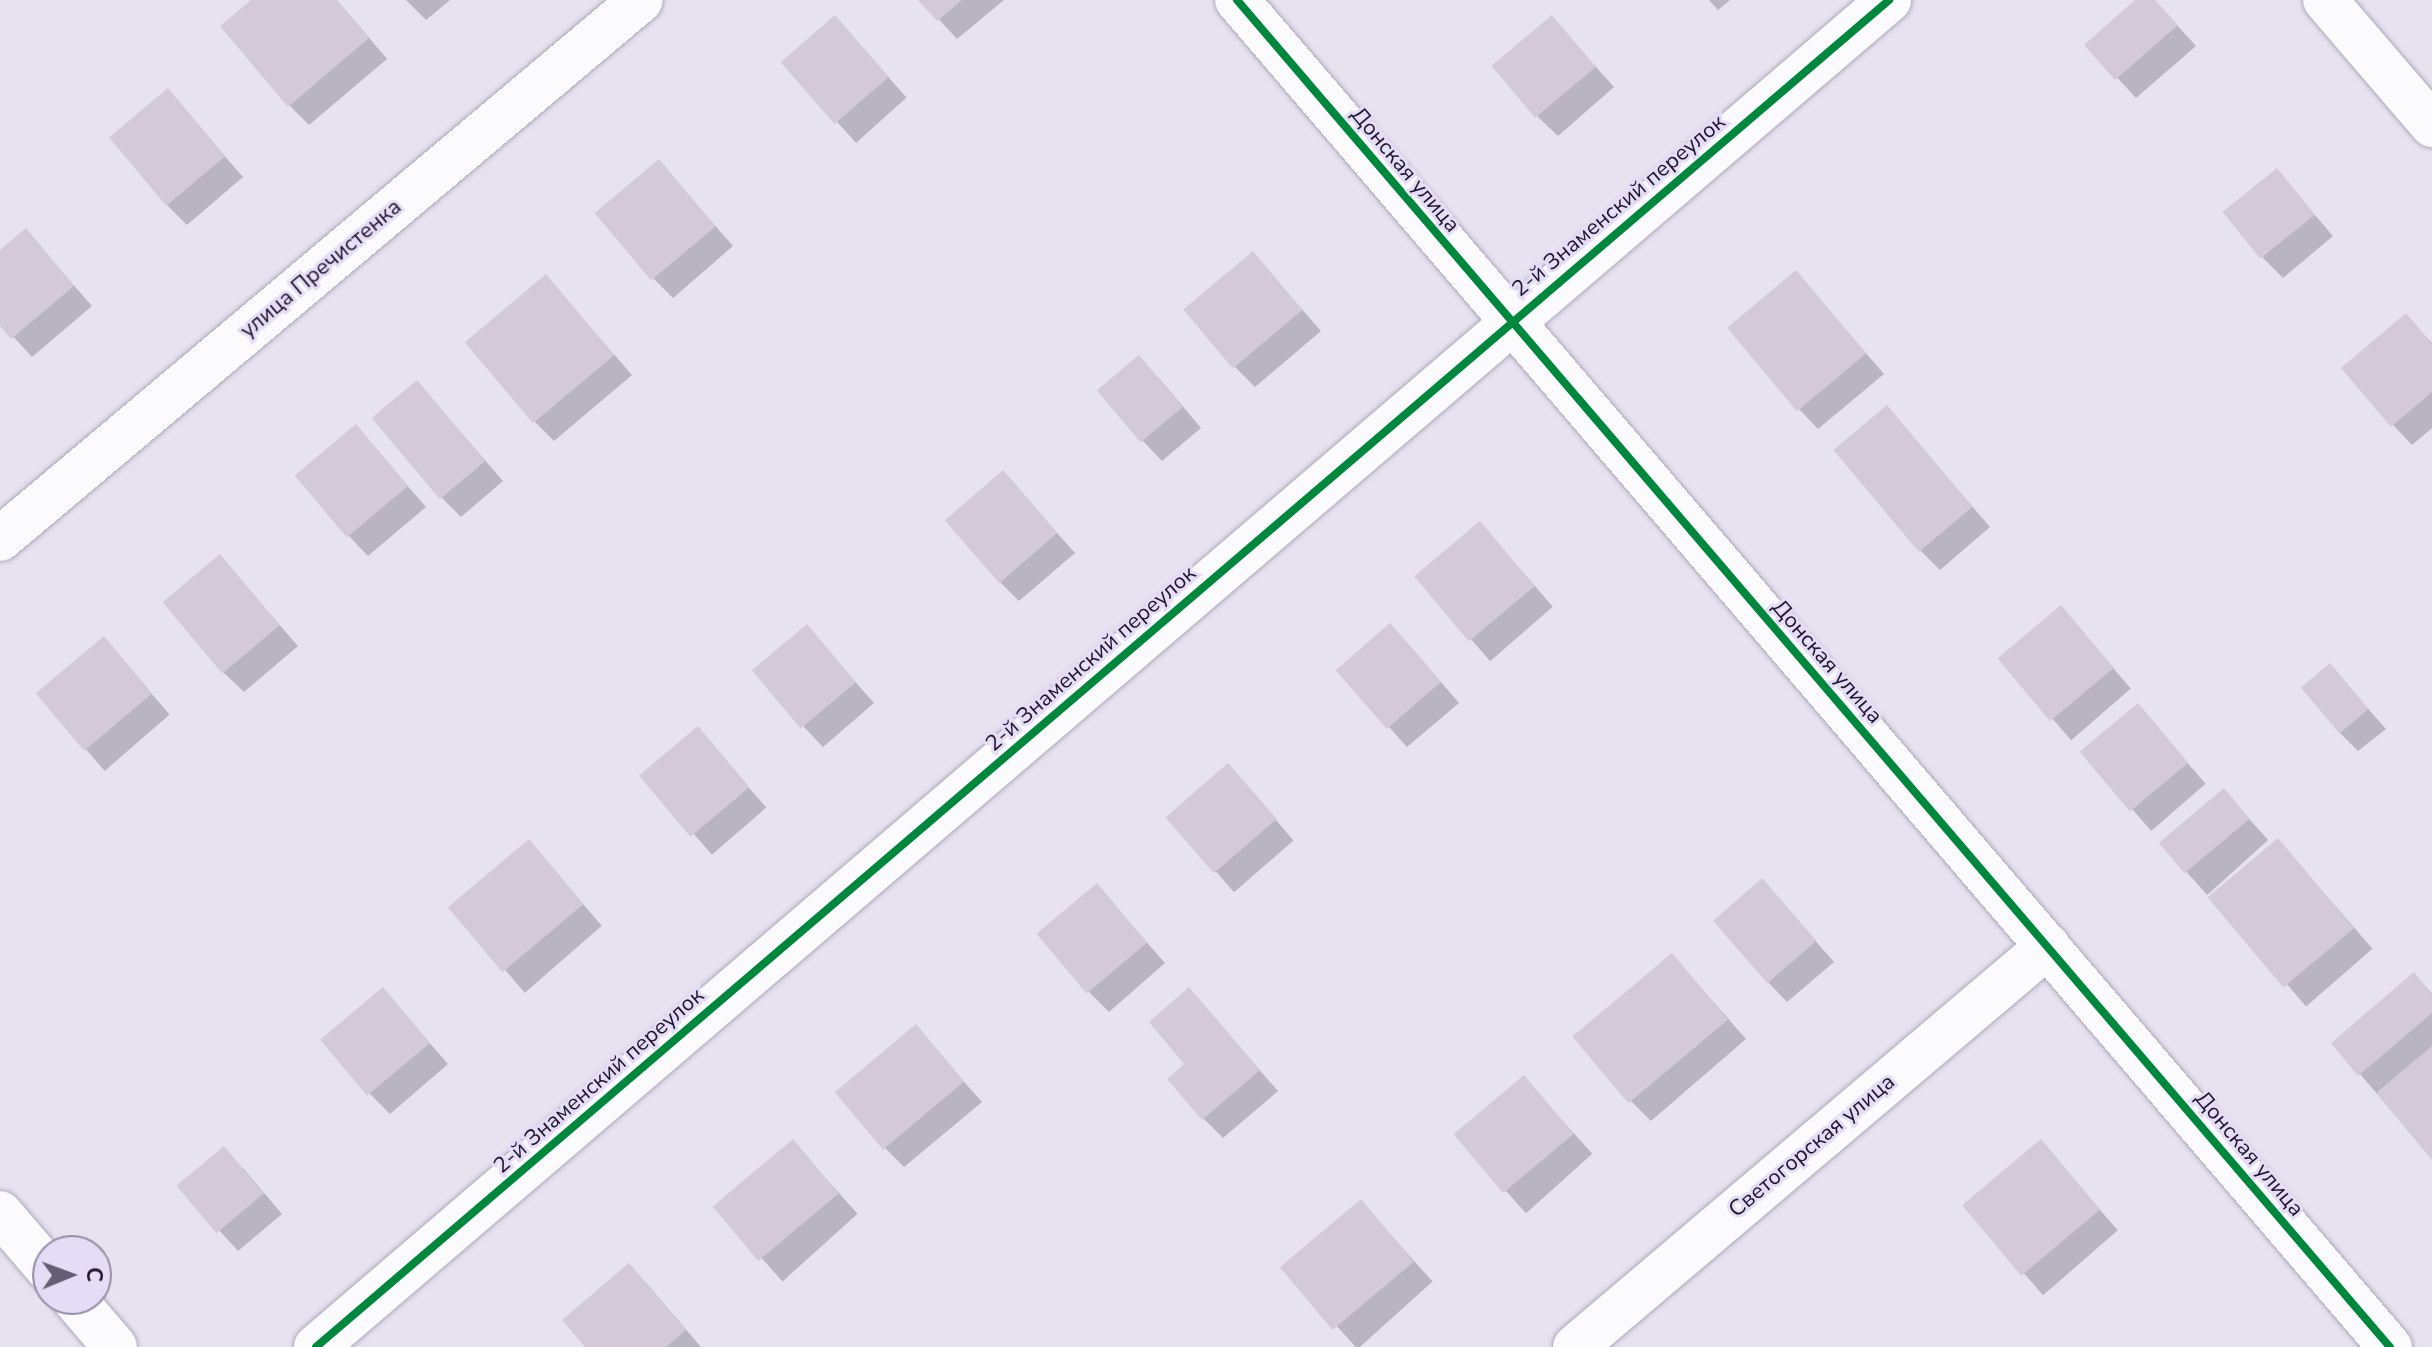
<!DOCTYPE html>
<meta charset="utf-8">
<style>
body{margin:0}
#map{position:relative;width:2432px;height:1347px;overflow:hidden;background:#e7e2f0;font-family:"Nunito Sans",sans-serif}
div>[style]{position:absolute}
.shadow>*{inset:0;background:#0003;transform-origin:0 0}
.building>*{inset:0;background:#d4c9d9;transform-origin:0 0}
.roads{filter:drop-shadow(0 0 2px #afa8b9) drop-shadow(0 0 2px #afa8b9)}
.minor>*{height:44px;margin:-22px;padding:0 22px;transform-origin:22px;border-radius:22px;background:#fbfbfd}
.cycleway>*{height:8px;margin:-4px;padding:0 4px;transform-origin:4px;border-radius:4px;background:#00873e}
span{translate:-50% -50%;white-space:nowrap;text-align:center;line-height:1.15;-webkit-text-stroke:6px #e5dcf6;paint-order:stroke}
.street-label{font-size:22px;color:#1f152c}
.north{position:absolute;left:32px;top:1235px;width:80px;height:80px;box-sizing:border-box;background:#e5dcf6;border:2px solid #968ca5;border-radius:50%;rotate:89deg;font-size:22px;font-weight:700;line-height:32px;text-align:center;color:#1f152c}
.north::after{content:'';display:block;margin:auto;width:28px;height:36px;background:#655d71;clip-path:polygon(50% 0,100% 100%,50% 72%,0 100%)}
</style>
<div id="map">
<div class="shadow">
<div style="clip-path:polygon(254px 0,337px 0,387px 59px,309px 125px,289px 105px)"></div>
<div style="clip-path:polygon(406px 0,450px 0,426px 20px)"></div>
<div style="clip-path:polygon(921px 0,1004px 0,957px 39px)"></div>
<div style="clip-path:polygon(1709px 0,1730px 0,1718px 10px)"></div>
<div style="clip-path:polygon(2138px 0,2154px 0,2196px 46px,2136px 98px,2087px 45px)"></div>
<div style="left:835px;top:18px;width:107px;height:68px;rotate:48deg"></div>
<div style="clip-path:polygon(1552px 18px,1614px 87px,1558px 136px,1538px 117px)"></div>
<div style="clip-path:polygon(168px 91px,243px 177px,187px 225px,167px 205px)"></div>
<div style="clip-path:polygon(659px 162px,733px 246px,673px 298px,653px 278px)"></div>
<div style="clip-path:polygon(2277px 171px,2333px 236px,2283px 278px,2263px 258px)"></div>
<div style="clip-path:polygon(26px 231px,92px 306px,32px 357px,0 322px,0 253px)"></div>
<div style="clip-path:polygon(1253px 254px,1321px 331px,1255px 387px,1235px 367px)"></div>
<div style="clip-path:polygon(1796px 272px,1884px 374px,1818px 429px,1799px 409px)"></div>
<div style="clip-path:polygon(546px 277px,632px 375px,554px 441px,534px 421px)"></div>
<div style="clip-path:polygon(2406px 316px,2432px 343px,2432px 428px,2412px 445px,2393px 425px)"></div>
<div style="clip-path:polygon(1158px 377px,1201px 428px,1162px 461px,1143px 441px)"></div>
<div style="clip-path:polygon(417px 382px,503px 481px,461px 517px,441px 497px)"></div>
<div style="clip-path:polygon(1887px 408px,1990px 527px,1940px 570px,1920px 550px)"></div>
<div style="clip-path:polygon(356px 427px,426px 507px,368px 556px,349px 536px)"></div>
<div style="clip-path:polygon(1003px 473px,1075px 553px,1019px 601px,999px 581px)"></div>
<div style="left:1480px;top:523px;width:111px;height:83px;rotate:49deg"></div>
<div style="clip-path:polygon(220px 557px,298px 646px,244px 692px,224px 673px)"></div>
<div style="left:2060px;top:607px;width:108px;height:79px;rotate:49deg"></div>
<div style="clip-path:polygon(807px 627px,874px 703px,823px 747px,804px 727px)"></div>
<div style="left:104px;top:639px;width:100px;height:86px;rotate:49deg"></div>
<div style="clip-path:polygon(1409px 645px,1459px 703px,1407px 747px,1338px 670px)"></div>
<div style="clip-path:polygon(2330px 666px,2386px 729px,2358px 751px,2339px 732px)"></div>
<div style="left:2138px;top:706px;width:103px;height:72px;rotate:49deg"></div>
<div style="left:698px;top:729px;width:104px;height:72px;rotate:49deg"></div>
<div style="left:1228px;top:765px;width:100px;height:79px;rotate:49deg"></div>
<div style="left:2224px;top:791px;width:66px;height:82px;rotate:48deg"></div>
<div style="left:2278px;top:840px;width:144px;height:88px;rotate:49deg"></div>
<div style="left:529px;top:842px;width:111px;height:102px;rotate:49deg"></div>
<div style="clip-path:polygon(1762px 880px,1834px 962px,1787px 1002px,1768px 982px)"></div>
<div style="clip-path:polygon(1097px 886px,1165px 963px,1109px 1012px,1089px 992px)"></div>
<div style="clip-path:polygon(1672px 955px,1746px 1039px,1651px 1121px,1631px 1101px)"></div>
<div style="clip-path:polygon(2414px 975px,2432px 993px,2432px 1157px,2360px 1074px)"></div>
<div style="clip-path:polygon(383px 990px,448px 1064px,390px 1114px,370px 1094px)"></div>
<div style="clip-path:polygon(1189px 990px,1278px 1091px,1223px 1138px,1203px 1118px,1187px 1065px)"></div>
<div style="clip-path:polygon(915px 1027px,982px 1102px,904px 1167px,885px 1148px)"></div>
<div style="left:1524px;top:1078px;width:102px;height:89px;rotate:48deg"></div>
<div style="left:792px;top:1141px;width:98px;height:101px;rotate:48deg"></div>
<div style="left:2041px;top:1142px;width:117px;height:99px;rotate:49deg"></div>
<div style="clip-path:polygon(243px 1168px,282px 1214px,238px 1251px,180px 1187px)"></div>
<div style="left:1361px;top:1202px;width:107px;height:101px;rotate:48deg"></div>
<div style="clip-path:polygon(629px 1266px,648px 1285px,701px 1347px,588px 1347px)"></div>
</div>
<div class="building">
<div style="clip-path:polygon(251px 0,337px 0,369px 38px,288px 107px,220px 26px)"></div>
<div style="clip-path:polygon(918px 0,962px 0,937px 21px)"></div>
<div style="clip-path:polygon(2135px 0,2155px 0,2178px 25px,2115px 80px,2084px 45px)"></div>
<div style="left:835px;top:15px;width:82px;height:72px;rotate:49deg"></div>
<div style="left:1552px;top:15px;width:68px;height:79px;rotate:50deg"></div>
<div style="left:168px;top:88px;width:89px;height:77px;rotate:50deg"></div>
<div style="left:659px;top:159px;width:88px;height:84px;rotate:50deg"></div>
<div style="left:2277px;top:168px;width:60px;height:70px;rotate:51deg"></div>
<div style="clip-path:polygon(26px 228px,74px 286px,11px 339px,0 326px,0 250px)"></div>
<div style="left:1253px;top:251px;width:77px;height:91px;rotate:50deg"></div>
<div style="left:1796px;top:270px;width:109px;height:90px;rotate:50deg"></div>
<div style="left:546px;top:274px;width:106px;height:106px;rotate:50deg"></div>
<div style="clip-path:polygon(2406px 313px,2432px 344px,2432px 392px,2391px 427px,2341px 368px)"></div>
<div style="left:1139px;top:355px;width:68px;height:55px;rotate:50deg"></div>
<div style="left:417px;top:380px;width:106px;height:59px;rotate:50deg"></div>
<div style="left:1887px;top:405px;width:133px;height:70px;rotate:50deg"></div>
<div style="left:356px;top:424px;width:81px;height:80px;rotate:50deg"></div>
<div style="left:1003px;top:470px;width:83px;height:77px;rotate:49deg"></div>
<div style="left:1480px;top:521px;width:85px;height:86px;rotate:50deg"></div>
<div style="left:220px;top:554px;width:93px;height:75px;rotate:50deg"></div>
<div style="left:2061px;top:605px;width:82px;height:83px;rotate:50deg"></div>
<div style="left:1390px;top:623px;width:78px;height:72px;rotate:49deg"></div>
<div style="left:807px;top:624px;width:76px;height:72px;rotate:50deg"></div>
<div style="left:104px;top:636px;width:75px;height:89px;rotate:50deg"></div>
<div style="left:2330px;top:663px;width:60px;height:38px;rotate:50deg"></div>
<div style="left:2138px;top:703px;width:78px;height:76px;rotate:50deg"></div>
<div style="left:698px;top:726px;width:80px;height:77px;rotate:50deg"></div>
<div style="left:1228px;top:763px;width:74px;height:83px;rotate:49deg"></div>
<div style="left:2224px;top:788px;width:40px;height:85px;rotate:50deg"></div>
<div style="left:2278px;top:838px;width:118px;height:92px;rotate:50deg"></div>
<div style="left:529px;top:839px;width:85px;height:106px;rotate:50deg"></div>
<div style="left:1762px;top:878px;width:83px;height:65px;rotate:49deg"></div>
<div style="left:1097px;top:883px;width:78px;height:79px;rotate:50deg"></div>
<div style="left:1672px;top:953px;width:87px;height:130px;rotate:50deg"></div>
<div style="clip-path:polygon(2414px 972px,2432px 994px,2432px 1013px,2358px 1076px,2331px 1043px)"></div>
<div style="left:383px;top:987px;width:73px;height:82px;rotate:50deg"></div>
<div style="clip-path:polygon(1189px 987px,1260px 1070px,1202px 1120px,1167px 1079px,1184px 1064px,1149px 1022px)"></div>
<div style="left:916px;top:1024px;width:75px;height:106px;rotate:50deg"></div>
<div style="clip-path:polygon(2432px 1046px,2432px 1160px,2376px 1093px)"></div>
<div style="left:1524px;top:1075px;width:77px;height:92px;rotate:50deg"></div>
<div style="left:793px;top:1139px;width:71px;height:105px;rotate:50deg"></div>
<div style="left:2041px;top:1139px;width:92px;height:103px;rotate:50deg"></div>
<div style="left:224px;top:1146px;width:62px;height:62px;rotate:50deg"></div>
<div style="left:1361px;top:1199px;width:82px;height:106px;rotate:50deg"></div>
<div style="clip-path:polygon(629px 1263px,686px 1330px,666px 1347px,585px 1347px,562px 1320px)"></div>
</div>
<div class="roads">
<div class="minor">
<div style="left:1237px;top:0;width:1773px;rotate:49.44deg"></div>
<div style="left:2325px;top:0;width:165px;rotate:49.4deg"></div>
<div style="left:0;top:539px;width:837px;rotate:-40.06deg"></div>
<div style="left:0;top:1213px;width:74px;rotate:49.4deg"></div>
<div style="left:74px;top:1299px;width:63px;rotate:49.5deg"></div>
<div style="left:316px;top:1347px;width:2071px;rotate:-40.57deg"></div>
<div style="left:1575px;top:1347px;width:620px;rotate:-40.29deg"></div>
</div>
</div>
<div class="cycleway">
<div style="left:1237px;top:0;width:1773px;rotate:49.44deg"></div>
<div style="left:316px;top:1347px;width:2071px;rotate:-40.57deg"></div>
</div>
<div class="street-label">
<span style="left:1405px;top:170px;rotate:50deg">Донская улица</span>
<span style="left:1619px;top:206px;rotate:-40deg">2-й Знаменский переулок</span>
<span style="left:321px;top:269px;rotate:-40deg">улица Пречистенка</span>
<span style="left:1091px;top:659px;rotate:-41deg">2-й Знаменский переулок</span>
<span style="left:1827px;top:662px;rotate:49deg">Донская улица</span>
<span style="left:599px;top:1081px;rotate:-41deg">2-й Знаменский переулок</span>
<span style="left:1812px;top:1146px;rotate:-40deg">Светогорская улица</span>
<span style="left:2249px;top:1154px;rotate:50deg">Донская улица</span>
</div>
<div class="north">С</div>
</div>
